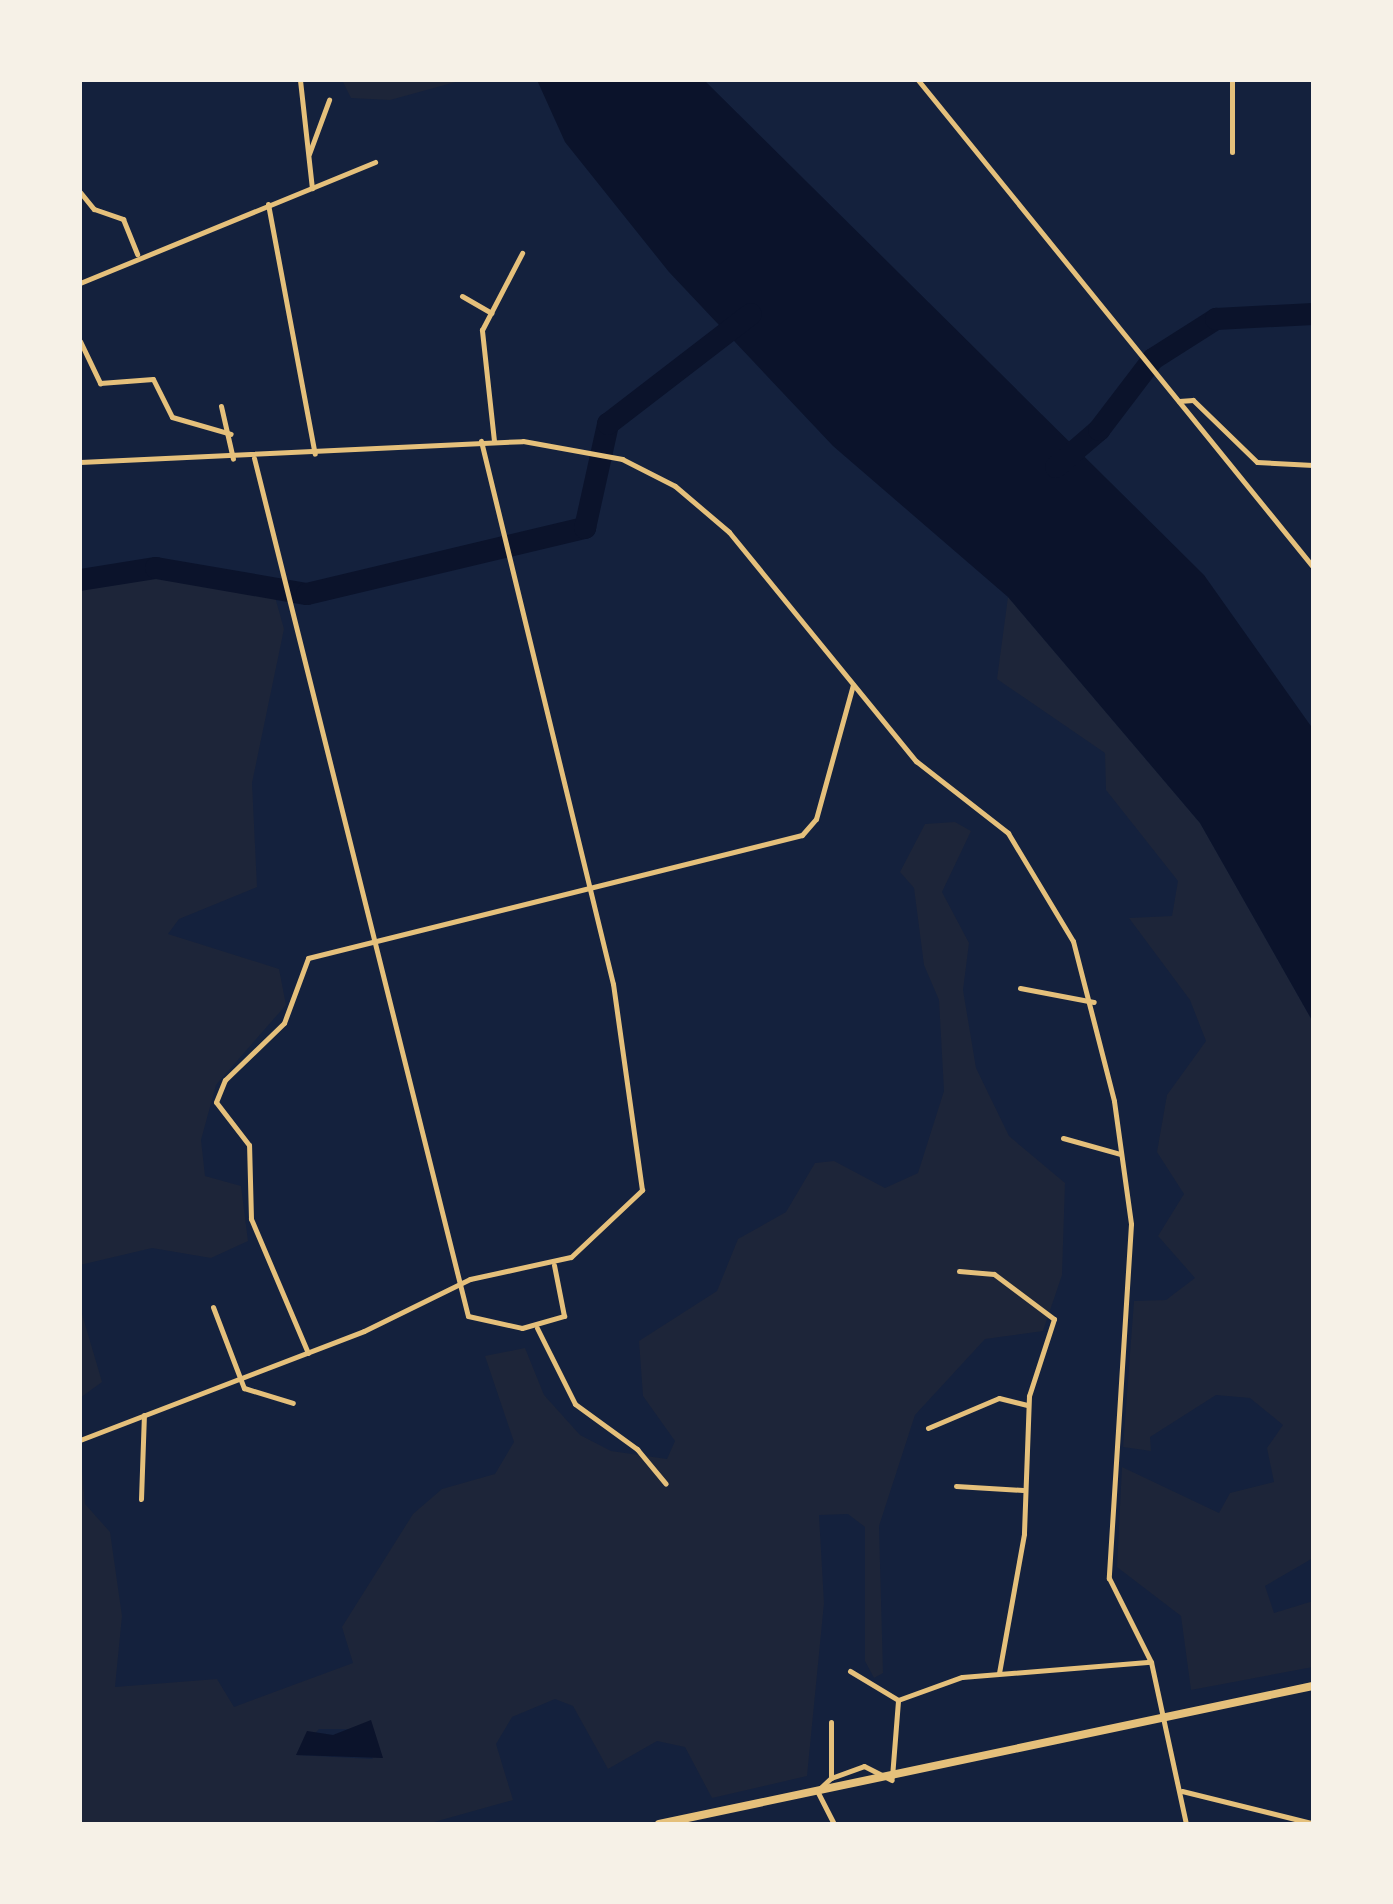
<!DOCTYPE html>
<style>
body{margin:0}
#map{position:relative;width:1393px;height:1904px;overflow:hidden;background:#14213d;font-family:"PT Sans Narrow",sans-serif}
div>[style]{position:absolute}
.green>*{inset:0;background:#1d2539}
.water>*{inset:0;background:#0b132b}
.river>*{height:22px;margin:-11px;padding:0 11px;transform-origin:11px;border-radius:11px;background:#0b132b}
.minor>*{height:5px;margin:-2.5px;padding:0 2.5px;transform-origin:2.5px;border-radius:2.5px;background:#e5c07b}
.secondary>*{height:8px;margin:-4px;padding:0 4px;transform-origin:4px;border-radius:4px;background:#e5c07b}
span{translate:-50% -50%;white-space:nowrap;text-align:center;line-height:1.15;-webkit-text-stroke:10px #f6f1e7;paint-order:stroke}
.frame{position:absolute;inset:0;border:82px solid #f6f1e7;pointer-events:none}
</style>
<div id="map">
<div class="green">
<div style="clip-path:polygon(342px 80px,463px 80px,390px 100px,351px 98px)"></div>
<div style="clip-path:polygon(161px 560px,270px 579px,284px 629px,252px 783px,257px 887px,179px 919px,168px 934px,279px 969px,286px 1005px,216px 1085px,201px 1140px,205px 1176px,241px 1186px,248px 1241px,211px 1258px,152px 1248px,80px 1265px,80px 573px)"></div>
<div style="clip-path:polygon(1008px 597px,1200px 823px,1313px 1022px,1313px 1558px,1265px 1586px,1274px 1613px,1313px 1601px,1313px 1667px,1191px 1690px,1181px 1616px,1117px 1567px,1122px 1467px,1219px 1513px,1230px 1493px,1274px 1482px,1267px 1448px,1283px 1425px,1250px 1398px,1216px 1395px,1150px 1437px,1151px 1451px,1123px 1447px,1134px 1301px,1166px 1300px,1195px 1278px,1158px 1236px,1184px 1194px,1157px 1152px,1167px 1095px,1206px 1041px,1190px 1000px,1129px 918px,1172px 916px,1178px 881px,1106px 790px,1105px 753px,997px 679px)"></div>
<div style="clip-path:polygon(evenodd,955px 822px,971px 831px,942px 892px,969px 943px,963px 990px,976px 1068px,1009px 1136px,1065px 1183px,1062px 1275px,1043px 1331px,985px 1339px,915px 1415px,879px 1526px,883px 1673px,874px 1678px,865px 1661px,865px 1527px,848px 1514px,819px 1515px,824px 1603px,807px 1776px,712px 1798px,685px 1747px,657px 1741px,608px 1769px,573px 1706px,555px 1699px,512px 1717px,496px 1744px,513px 1800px,427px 1824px,80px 1824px,80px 1448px,85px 1504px,110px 1532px,122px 1616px,115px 1687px,217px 1679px,234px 1707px,353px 1663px,342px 1627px,413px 1514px,442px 1489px,495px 1474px,514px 1442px,485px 1356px,525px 1348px,544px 1395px,580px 1435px,611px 1451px,667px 1459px,675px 1441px,643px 1396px,639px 1341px,717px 1291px,738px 1239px,786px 1212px,815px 1163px,834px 1161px,885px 1188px,918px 1173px,944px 1091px,939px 1000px,924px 965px,914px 888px,900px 872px,925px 824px,955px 822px,319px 1729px,353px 1729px,373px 1759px,296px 1755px,319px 1729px)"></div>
<div style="clip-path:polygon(80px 1307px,102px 1382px,80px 1398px)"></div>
</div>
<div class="water">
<div style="clip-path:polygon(537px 80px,704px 80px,1204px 575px,1313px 729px,1313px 1022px,1200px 823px,1008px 597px,833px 446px,669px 272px,565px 142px)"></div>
<div style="clip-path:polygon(371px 1720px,383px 1758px,296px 1755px,307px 1731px,333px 1735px)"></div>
</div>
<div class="river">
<div style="left:1056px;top:467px;width:57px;rotate:-40.7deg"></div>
<div style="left:1099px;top:430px;width:89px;rotate:-52.7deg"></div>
<div style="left:1153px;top:359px;width:75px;rotate:-32.4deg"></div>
<div style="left:1216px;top:319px;width:97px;rotate:-3deg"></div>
<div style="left:80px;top:580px;width:77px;rotate:-9deg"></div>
<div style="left:156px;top:568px;width:153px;rotate:9.8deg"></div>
<div style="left:307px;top:594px;width:286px;rotate:-13.4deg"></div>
<div style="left:585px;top:528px;width:107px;rotate:-77.5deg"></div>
<div style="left:608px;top:424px;width:180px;rotate:-37.6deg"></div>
</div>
<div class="minor">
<div style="left:300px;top:80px;width:109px;rotate:83.7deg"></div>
<div style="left:918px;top:80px;width:627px;rotate:50.95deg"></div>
<div style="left:1232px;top:80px;width:72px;rotate:90deg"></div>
<div style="left:309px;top:154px;width:58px;rotate:-69.7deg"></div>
<div style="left:80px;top:192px;width:22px;rotate:51deg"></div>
<div style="left:94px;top:209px;width:31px;rotate:19deg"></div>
<div style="left:123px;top:219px;width:38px;rotate:68deg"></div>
<div style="left:268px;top:204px;width:254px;rotate:79.4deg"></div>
<div style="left:80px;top:283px;width:319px;rotate:-22.3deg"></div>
<div style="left:462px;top:296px;width:34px;rotate:30deg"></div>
<div style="left:80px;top:341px;width:47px;rotate:64.5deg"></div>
<div style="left:100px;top:383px;width:53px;rotate:-4.3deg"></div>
<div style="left:153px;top:379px;width:42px;rotate:63.4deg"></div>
<div style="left:172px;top:417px;width:61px;rotate:16.1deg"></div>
<div style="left:1179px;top:401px;width:14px;rotate:-4deg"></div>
<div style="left:1193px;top:400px;width:89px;rotate:44.1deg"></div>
<div style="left:1257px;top:462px;width:56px;rotate:3.1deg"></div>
<div style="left:221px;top:406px;width:54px;rotate:77.2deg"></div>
<div style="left:494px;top:441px;width:112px;rotate:-96.2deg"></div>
<div style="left:482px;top:330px;width:87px;rotate:-62.5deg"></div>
<div style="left:254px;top:458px;width:884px;rotate:76deg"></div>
<div style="left:468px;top:1316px;width:55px;rotate:12.5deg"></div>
<div style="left:522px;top:1328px;width:44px;rotate:-15.9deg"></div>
<div style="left:564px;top:1316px;width:52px;rotate:-101.1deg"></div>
<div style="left:80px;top:462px;width:443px;rotate:-2.7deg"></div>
<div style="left:523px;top:441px;width:101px;rotate:10.3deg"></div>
<div style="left:622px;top:459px;width:59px;rotate:27deg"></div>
<div style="left:675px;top:486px;width:71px;rotate:40.4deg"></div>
<div style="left:729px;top:532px;width:296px;rotate:50.8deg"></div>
<div style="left:916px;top:761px;width:117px;rotate:38deg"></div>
<div style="left:1008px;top:833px;width:126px;rotate:59deg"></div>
<div style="left:1073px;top:941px;width:165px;rotate:75.6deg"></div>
<div style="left:1114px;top:1101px;width:124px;rotate:82.1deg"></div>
<div style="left:1131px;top:1224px;width:355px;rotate:93.6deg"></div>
<div style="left:1109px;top:1578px;width:94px;rotate:63.4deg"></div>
<div style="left:1151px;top:1662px;width:166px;rotate:77.8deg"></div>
<div style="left:1020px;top:988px;width:75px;rotate:10.7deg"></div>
<div style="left:1063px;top:1138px;width:59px;rotate:15.7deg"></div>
<div style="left:959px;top:1271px;width:35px;rotate:5deg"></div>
<div style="left:994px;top:1274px;width:75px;rotate:36.9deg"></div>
<div style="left:1054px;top:1319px;width:81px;rotate:108deg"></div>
<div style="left:1029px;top:1396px;width:138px;rotate:92.1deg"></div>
<div style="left:1024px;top:1534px;width:141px;rotate:100.2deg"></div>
<div style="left:213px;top:1307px;width:87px;rotate:69.1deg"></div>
<div style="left:244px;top:1388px;width:51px;rotate:17deg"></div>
<div style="left:537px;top:1328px;width:85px;rotate:63.4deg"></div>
<div style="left:575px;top:1404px;width:77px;rotate:36deg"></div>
<div style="left:637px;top:1449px;width:45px;rotate:50.4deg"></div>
<div style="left:308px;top:1353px;width:146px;rotate:-113deg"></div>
<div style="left:251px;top:1219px;width:74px;rotate:-91.5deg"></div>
<div style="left:249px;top:1145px;width:54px;rotate:-127.5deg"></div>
<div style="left:216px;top:1102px;width:24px;rotate:-68deg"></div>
<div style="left:225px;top:1080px;width:82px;rotate:-44deg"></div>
<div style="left:284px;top:1023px;width:69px;rotate:-69.7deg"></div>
<div style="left:308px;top:958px;width:509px;rotate:-13.98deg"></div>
<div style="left:802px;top:835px;width:21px;rotate:-49deg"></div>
<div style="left:816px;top:819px;width:139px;rotate:-74.6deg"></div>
<div style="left:928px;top:1428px;width:77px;rotate:-22.9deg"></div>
<div style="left:999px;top:1398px;width:29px;rotate:14deg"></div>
<div style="left:80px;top:1440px;width:304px;rotate:-21deg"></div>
<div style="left:364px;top:1331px;width:118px;rotate:-26.1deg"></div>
<div style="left:470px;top:1279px;width:103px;rotate:-12.3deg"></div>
<div style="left:571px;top:1257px;width:98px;rotate:-43.3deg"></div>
<div style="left:642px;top:1190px;width:208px;rotate:-98deg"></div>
<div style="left:613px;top:984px;width:559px;rotate:-103.66deg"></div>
<div style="left:956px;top:1486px;width:67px;rotate:3.4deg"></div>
<div style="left:141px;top:1499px;width:84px;rotate:-88deg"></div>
<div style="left:850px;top:1671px;width:56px;rotate:31.1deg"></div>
<div style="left:898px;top:1700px;width:68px;rotate:-19.8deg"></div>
<div style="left:962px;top:1677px;width:189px;rotate:-4.6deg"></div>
<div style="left:831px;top:1722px;width:56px;rotate:90deg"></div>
<div style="left:892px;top:1777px;width:77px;rotate:-85.5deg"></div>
<div style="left:1182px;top:1791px;width:133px;rotate:13.9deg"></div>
<div style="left:834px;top:1824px;width:37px;rotate:-117deg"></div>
<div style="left:817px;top:1791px;width:19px;rotate:-43deg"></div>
<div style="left:831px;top:1778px;width:35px;rotate:-20deg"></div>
<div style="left:864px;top:1766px;width:31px;rotate:27deg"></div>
</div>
<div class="secondary">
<div style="left:659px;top:1824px;width:668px;rotate:-11.92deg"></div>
</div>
<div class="frame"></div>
</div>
